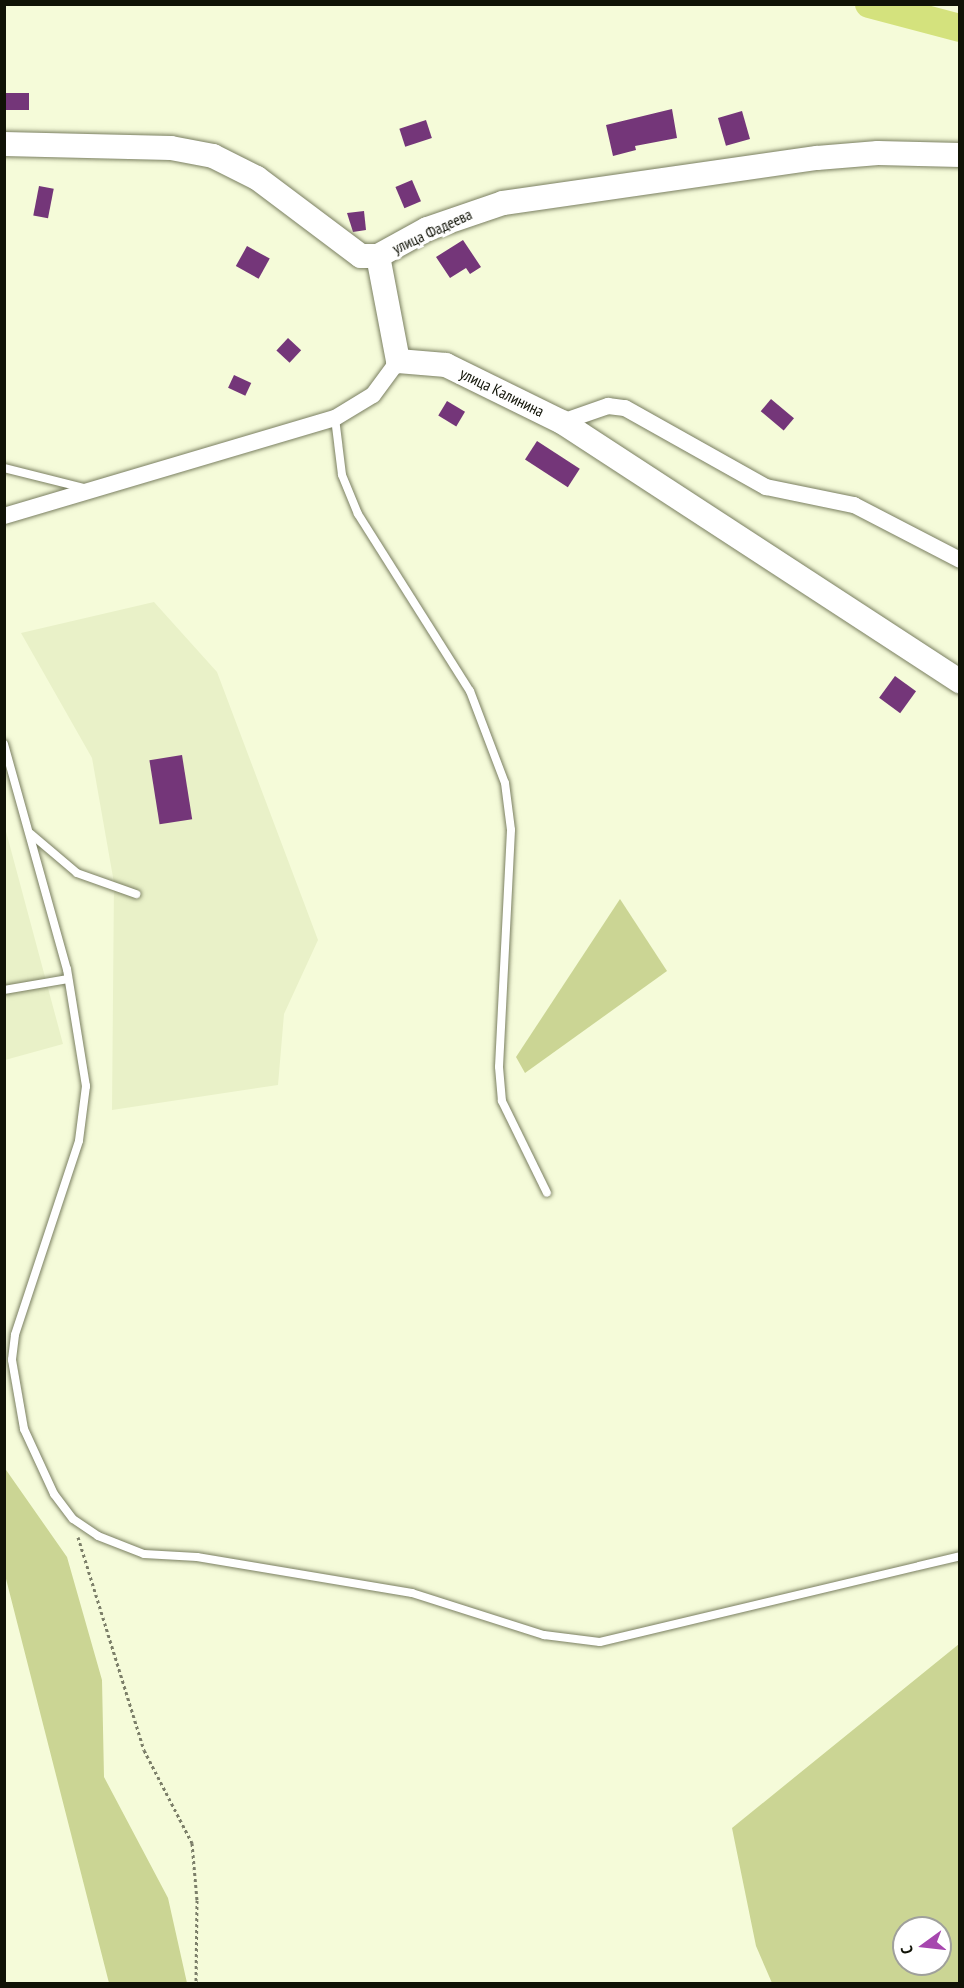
<!DOCTYPE html>
<meta charset="utf-8">
<style>
body{margin:0}
#map{position:relative;width:964px;height:1988px;overflow:hidden;background:#f5fbd9;font-family:"PT Sans Narrow",sans-serif}
div>[style]{position:absolute}
.built>*{inset:0;background:#e9f1c8}
.green>*{inset:0;background:#cbd594}
.river>*{height:28px;margin:-14px;padding:0 14px;transform-origin:14px;border-radius:14px;background:#d4e27d}
.building>*{inset:0;background:#743679;transform-origin:0 0}
.path>*{height:3px;margin-top:-1.5px;transform-origin:0;background:repeating-linear-gradient(90deg,#7c7f69 0 3px,transparent 0 6px)}
.roads{filter:drop-shadow(0 0 2px #7a7f61) drop-shadow(0 0 2px #7a7f61)}
.lane>*{height:8px;margin:-4px;padding:0 4px;transform-origin:4px;border-radius:4px;background:#fff}
.street>*{height:16px;margin:-8px;padding:0 8px;transform-origin:8px;border-radius:8px;background:#fff}
.secondary>*{height:24px;margin:-12px;padding:0 12px;transform-origin:12px;border-radius:12px;background:#fff}
span{translate:-50% -50%;white-space:nowrap;text-align:center;line-height:1.15;-webkit-text-stroke:6px #fff;paint-order:stroke}
.street-label{font-size:16px;color:#101206}
.frame{position:absolute;inset:0;border:6px solid #101206;pointer-events:none}
.north{position:absolute;left:892px;top:1916px;width:60px;height:60px;box-sizing:border-box;background:#fff;border:2px solid #9fa09b;border-radius:50%;rotate:255deg;font-size:16px;font-weight:700;line-height:24px;text-align:center;color:#101206}
.north::after{content:'';display:block;margin:auto;width:21px;height:27px;background:#a646ae;clip-path:polygon(50% 0,100% 100%,50% 72%,0 100%)}
</style>
<div id="map">
<div class="built">
<div style="clip-path:polygon(154px 602px,217px 672px,318px 940px,284px 1014px,278px 1085px,112px 1110px,114px 883px,92px 758px,21px 633px)"></div>
<div style="clip-path:polygon(4px 824px,63px 1044px,5px 1060px,4px 1060px)"></div>
</div>
<div class="green">
<div style="clip-path:polygon(620px 899px,667px 971px,525px 1073px,516px 1057px)"></div>
<div style="clip-path:polygon(4px 1467px,67px 1557px,102px 1680px,104px 1777px,168px 1898px,187px 1983px,109px 1983px,5px 1575px)"></div>
<div style="clip-path:polygon(evenodd,959px 1644px,959px 1983px,772px 1983px,756px 1946px,732px 1828px,959px 1644px,904px 1928px,940px 1928px,940px 1964px,904px 1964px,904px 1928px)"></div>
</div>
<div class="river">
<div style="left:869px;top:4px;width:94px;rotate:14.8deg"></div>
</div>
<div class="building">
<div style="left:4px;top:93px;width:25px;height:17px"></div>
<div style="clip-path:polygon(672px 109px,677px 138px,635px 146px,636px 150px,613px 156px,606px 125px)"></div>
<div style="left:742px;top:111px;width:29px;height:25px;rotate:74deg"></div>
<div style="left:426px;top:120px;width:19px;height:28px;rotate:72deg"></div>
<div style="left:412px;top:180px;width:23px;height:18px;rotate:67deg"></div>
<div style="left:39px;top:186px;width:15px;height:30px;rotate:11deg"></div>
<div style="clip-path:polygon(364px 211px,366px 230px,353px 232px,347px 213px)"></div>
<div style="clip-path:polygon(463px 240px,481px 267px,470px 274px,466px 268px,450px 278px,436px 257px)"></div>
<div style="left:247px;top:246px;width:26px;height:23px;rotate:29deg"></div>
<div style="left:288px;top:338px;width:18px;height:17px;rotate:43deg"></div>
<div style="left:234px;top:375px;width:19px;height:14px;rotate:25deg"></div>
<div style="left:771px;top:399px;width:30px;height:16px;rotate:40deg"></div>
<div style="left:447px;top:401px;width:21px;height:17px;rotate:31deg"></div>
<div style="left:537px;top:441px;width:51px;height:22px;rotate:33deg"></div>
<div style="left:895px;top:676px;width:26px;height:27px;rotate:36deg"></div>
<div style="left:182px;top:755px;width:65px;height:33px;rotate:81deg"></div>
</div>
<div class="path">
<div style="left:78px;top:1537px;width:223px;rotate:72.8deg"></div>
<div style="left:144px;top:1750px;width:105px;rotate:62.7deg"></div>
<div style="left:192px;top:1843px;width:57px;rotate:85deg"></div>
<div style="left:197px;top:1900px;width:84px;rotate:90.7deg"></div>
</div>
<div class="roads">
<div class="lane">
<div style="left:335px;top:418px;width:57px;rotate:83deg"></div>
<div style="left:342px;top:475px;width:42px;rotate:67.7deg"></div>
<div style="left:358px;top:514px;width:209px;rotate:57.7deg"></div>
<div style="left:470px;top:691px;width:98px;rotate:69.2deg"></div>
<div style="left:505px;top:783px;width:47px;rotate:82.7deg"></div>
<div style="left:511px;top:830px;width:237px;rotate:92.9deg"></div>
<div style="left:499px;top:1067px;width:34px;rotate:85deg"></div>
<div style="left:502px;top:1101px;width:102px;rotate:63.9deg"></div>
<div style="left:4px;top:468px;width:87px;rotate:14deg"></div>
<div style="left:4px;top:744px;width:234px;rotate:74.4deg"></div>
<div style="left:67px;top:969px;width:119px;rotate:80.8deg"></div>
<div style="left:86px;top:1086px;width:55px;rotate:97.3deg"></div>
<div style="left:79px;top:1141px;width:204px;rotate:108.3deg"></div>
<div style="left:15px;top:1335px;width:25px;rotate:97deg"></div>
<div style="left:12px;top:1360px;width:70px;rotate:80.1deg"></div>
<div style="left:24px;top:1429px;width:72px;rotate:65.2deg"></div>
<div style="left:54px;top:1494px;width:31px;rotate:53deg"></div>
<div style="left:73px;top:1519px;width:30px;rotate:34deg"></div>
<div style="left:98px;top:1536px;width:49px;rotate:21.4deg"></div>
<div style="left:144px;top:1554px;width:53px;rotate:3.2deg"></div>
<div style="left:197px;top:1557px;width:218px;rotate:9.5deg"></div>
<div style="left:412px;top:1593px;width:139px;rotate:17.7deg"></div>
<div style="left:544px;top:1635px;width:56px;rotate:7.1deg"></div>
<div style="left:600px;top:1642px;width:370px;rotate:-13.4deg"></div>
<div style="left:31px;top:834px;width:60px;rotate:40.3deg"></div>
<div style="left:77px;top:873px;width:63px;rotate:19.6deg"></div>
<div style="left:4px;top:990px;width:65px;rotate:-9.8deg"></div>
</div>
<div class="street">
<div style="left:562px;top:422px;width:49px;rotate:-19.2deg"></div>
<div style="left:608px;top:406px;width:17px;rotate:7deg"></div>
<div style="left:625px;top:408px;width:162px;rotate:29.3deg"></div>
<div style="left:766px;top:487px;width:90px;rotate:11.6deg"></div>
<div style="left:854px;top:505px;width:119px;rotate:27.4deg"></div>
<div style="left:4px;top:516px;width:345px;rotate:-16.5deg"></div>
<div style="left:335px;top:418px;width:44px;rotate:-31.2deg"></div>
<div style="left:373px;top:395px;width:42px;rotate:-53.7deg"></div>
</div>
<div class="secondary">
<div style="left:4px;top:144px;width:167px;rotate:1.4deg"></div>
<div style="left:171px;top:148px;width:43px;rotate:10.8deg"></div>
<div style="left:213px;top:156px;width:49px;rotate:26.6deg"></div>
<div style="left:257px;top:178px;width:130px;rotate:36.9deg"></div>
<div style="left:361px;top:256px;width:17px"></div>
<div style="left:378px;top:256px;width:56px;rotate:-28.9deg"></div>
<div style="left:427px;top:229px;width:80px;rotate:-18.9deg"></div>
<div style="left:503px;top:203px;width:317px;rotate:-8.2deg"></div>
<div style="left:817px;top:158px;width:61px;rotate:-4.7deg"></div>
<div style="left:878px;top:153px;width:82px;rotate:1.4deg"></div>
<div style="left:378px;top:256px;width:107px;rotate:79.2deg"></div>
<div style="left:398px;top:361px;width:48px;rotate:4.8deg"></div>
<div style="left:446px;top:365px;width:129px;rotate:26.2deg"></div>
<div style="left:562px;top:422px;width:475px;rotate:33.1deg"></div>
</div>
</div>
<div class="street-label">
<span style="left:432px;top:231px;rotate:-25deg">улица Фадеева</span>
<span style="left:502px;top:392px;rotate:26deg">улица Калинина</span>
</div>
<div class="frame"></div>
<div class="north">С</div>
</div>
